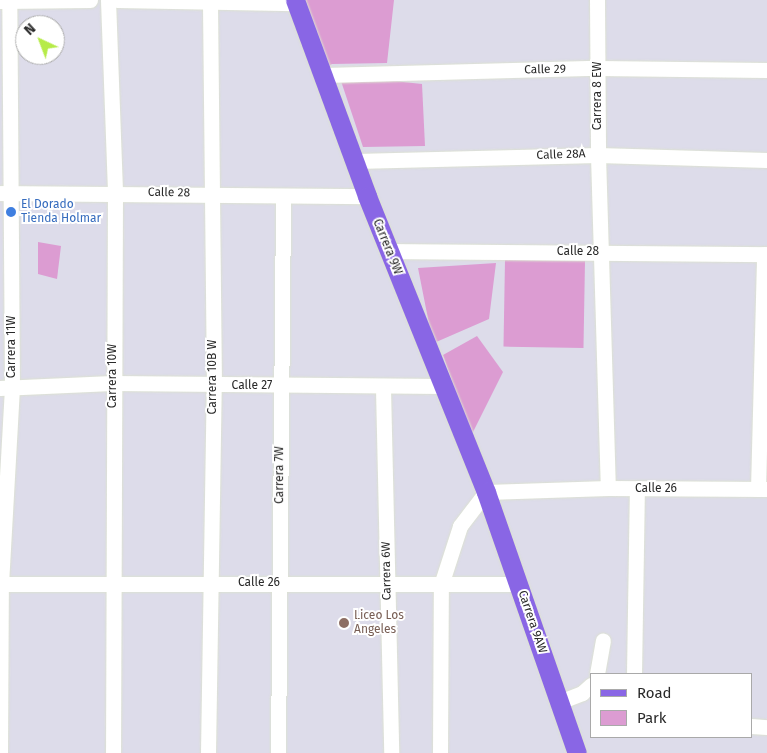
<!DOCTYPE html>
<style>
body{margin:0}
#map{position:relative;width:767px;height:753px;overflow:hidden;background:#dddcea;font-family:"Fira Sans",sans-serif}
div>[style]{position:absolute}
.green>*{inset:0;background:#dc9cd2;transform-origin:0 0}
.roads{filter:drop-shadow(0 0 1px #dce1d1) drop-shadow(0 0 1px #dce1d1)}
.minor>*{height:15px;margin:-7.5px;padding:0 7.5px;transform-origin:7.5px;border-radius:7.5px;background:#fff}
.major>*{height:19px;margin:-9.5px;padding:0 9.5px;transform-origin:9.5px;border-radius:9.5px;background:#8966e5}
.dots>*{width:14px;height:14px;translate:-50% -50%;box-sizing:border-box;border:2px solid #fff;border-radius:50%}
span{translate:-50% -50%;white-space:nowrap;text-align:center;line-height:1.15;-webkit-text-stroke:4px #fff;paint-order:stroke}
.street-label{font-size:12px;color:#292929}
.shop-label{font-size:12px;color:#366cbe}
.left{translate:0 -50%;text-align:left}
.education-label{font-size:12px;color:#785e54}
.legend{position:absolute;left:590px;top:673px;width:162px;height:65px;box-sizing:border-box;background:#fff;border:1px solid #a9a9a9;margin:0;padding:6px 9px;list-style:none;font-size:15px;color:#292929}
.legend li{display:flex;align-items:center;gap:10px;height:25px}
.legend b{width:25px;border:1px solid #a9a9a9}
.north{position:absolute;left:15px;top:15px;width:50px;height:50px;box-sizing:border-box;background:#fff;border:1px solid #a9a9a9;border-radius:50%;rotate:317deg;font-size:14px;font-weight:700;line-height:20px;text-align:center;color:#292929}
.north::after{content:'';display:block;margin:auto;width:18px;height:22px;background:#b6eb48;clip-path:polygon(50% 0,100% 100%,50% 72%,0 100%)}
</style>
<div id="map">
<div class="green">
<div style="clip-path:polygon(297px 0,394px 0,387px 63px,332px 64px,323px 69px)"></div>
<div style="clip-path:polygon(339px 75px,422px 84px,425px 146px,363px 147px)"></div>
<div style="clip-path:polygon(38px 242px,61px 246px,57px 279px,38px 274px)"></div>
<div style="left:585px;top:261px;width:87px;height:80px;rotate:91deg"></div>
<div style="clip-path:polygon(496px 263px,489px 319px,427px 346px,431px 334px,418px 268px)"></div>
<div style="clip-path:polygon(477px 336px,503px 372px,471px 436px,443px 355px)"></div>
</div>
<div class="roads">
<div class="minor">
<div style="left:108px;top:0;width:193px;rotate:87.9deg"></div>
<div style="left:115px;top:193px;width:560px;rotate:90.2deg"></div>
<div style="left:117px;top:0;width:180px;rotate:1deg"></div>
<div style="left:597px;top:0;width:155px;rotate:89.6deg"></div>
<div style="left:598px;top:155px;width:333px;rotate:88.3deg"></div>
<div style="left:0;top:1px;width:90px;rotate:-0.6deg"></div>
<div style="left:324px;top:75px;width:273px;rotate:-1.5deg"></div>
<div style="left:597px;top:68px;width:170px;rotate:0.7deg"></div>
<div style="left:355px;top:161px;width:243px;rotate:-1.4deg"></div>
<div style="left:598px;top:155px;width:169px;rotate:1.7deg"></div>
<div style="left:0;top:193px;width:367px;rotate:0.5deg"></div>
<div style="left:389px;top:251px;width:378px;rotate:0.5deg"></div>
<div style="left:0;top:388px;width:112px;rotate:-2.6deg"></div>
<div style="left:112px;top:383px;width:331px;rotate:0.5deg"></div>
<div style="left:383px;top:388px;width:365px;rotate:88.7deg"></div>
<div style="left:758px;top:489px;width:235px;rotate:-88.5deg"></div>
<div style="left:0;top:584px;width:519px"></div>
<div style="left:597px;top:674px;width:34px;rotate:-80deg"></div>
<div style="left:634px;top:674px;width:185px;rotate:-89.1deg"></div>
<div style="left:559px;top:702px;width:25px;rotate:-21deg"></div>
<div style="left:582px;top:693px;width:12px;rotate:-42deg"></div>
<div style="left:751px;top:726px;width:16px;rotate:4deg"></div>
<div style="left:0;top:753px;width:169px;rotate:-89.7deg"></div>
<div style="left:1px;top:584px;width:196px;rotate:-86.8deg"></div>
<div style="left:12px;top:388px;width:388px;rotate:-90.4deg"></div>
<div style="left:208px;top:753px;width:367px;rotate:-89.1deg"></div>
<div style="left:214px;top:386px;width:386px;rotate:-90.6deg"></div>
<div style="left:278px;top:753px;width:556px;rotate:-89.48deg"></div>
<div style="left:440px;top:753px;width:168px;rotate:-89.7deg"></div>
<div style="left:441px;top:585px;width:62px;rotate:-72.1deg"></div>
<div style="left:460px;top:526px;width:43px;rotate:-52.6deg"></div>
<div style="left:486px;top:492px;width:122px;rotate:-1.9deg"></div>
<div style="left:608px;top:488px;width:159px;rotate:0.4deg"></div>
</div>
<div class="major">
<div style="left:295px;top:0;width:209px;rotate:69.8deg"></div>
<div style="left:367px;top:196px;width:319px;rotate:68.1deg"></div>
<div style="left:486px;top:492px;width:276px;rotate:70.8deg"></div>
</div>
</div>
<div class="dots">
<div style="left:11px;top:212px;background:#3f7fe0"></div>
<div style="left:344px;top:623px;background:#8d6e63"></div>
</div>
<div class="street-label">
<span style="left:545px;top:70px;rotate:-1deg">Calle 29</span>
<span style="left:598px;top:96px;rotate:-90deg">Carrera 8 EW</span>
<span style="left:561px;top:155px;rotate:-2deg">Calle 28A</span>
<span style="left:169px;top:193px;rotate:1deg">Calle 28</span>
<span style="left:387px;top:247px;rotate:68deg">Carrera 9W</span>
<span style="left:578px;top:252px">Calle 28</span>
<span style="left:12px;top:347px;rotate:-90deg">Carrera 11W</span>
<span style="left:113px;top:376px;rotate:-90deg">Carrera 10W</span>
<span style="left:213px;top:377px;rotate:-90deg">Carrera 10B W</span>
<span style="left:252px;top:386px">Calle 27</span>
<span style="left:280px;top:475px;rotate:-90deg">Carrera 7W</span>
<span style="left:656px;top:489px">Calle 26</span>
<span style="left:387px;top:571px;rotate:-91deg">Carrera 6W</span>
<span style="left:259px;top:583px">Calle 26</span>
<span style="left:532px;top:622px;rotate:71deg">Carrera 9AW</span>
</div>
<div class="shop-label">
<span class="left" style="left:21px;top:212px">El Dorado<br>Tienda Holmar</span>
</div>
<div class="education-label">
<span class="left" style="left:354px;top:623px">Liceo Los<br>Angeles</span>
</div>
<ul class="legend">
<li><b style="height:6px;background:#8966e5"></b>Road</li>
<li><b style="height:14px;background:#dc9cd2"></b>Park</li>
</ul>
<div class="north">N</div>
</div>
